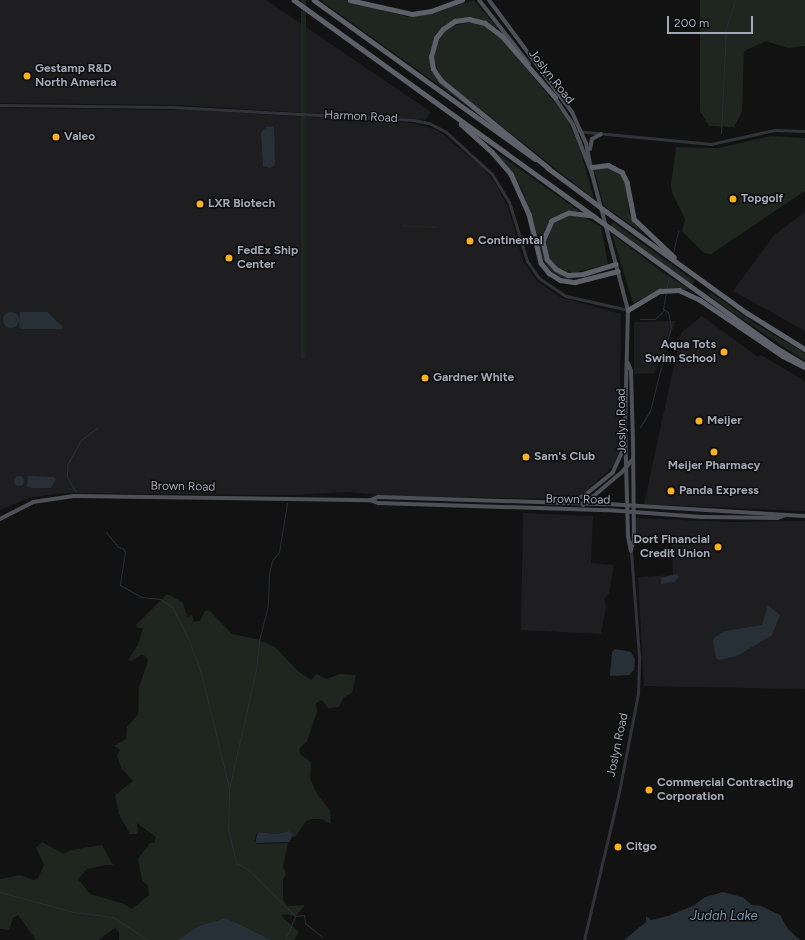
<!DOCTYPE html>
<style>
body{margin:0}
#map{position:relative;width:805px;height:940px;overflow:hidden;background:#121213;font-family:Figtree,sans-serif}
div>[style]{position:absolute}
.built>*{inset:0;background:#1e1e20}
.green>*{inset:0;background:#1e261f;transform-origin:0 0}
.water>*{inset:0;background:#283037}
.round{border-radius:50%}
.stream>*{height:1px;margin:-0.5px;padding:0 0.5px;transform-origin:0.5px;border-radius:0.5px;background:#283037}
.minor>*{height:3px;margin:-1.5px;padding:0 1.5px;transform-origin:1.5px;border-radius:1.5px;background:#323338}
.major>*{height:4px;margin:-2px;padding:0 2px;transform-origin:2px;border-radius:2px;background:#4e5058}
.highway>*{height:4.5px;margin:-2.25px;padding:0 2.25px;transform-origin:2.25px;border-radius:2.25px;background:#5e616a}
.highway-bridge>*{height:4.5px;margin:-2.25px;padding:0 2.25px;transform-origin:2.25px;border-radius:2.25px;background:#5e616a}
.dots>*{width:11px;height:11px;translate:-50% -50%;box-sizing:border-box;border:2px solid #0d0d0e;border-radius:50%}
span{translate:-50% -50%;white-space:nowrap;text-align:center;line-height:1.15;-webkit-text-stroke:3px #0d0d0e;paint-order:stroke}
.poi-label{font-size:12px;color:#a2a8b5;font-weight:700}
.left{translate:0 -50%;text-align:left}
.right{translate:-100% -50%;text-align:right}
.street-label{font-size:12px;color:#a2a8b5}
.water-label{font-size:13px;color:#7796b2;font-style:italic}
.scale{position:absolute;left:667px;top:16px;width:86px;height:18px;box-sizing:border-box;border:2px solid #a2a8b5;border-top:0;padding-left:5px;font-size:12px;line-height:14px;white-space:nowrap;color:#a2a8b5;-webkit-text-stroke:3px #0d0d0e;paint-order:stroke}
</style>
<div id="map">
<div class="built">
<div style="clip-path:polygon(0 0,266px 0,431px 112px,425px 120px,177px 105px,0 103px)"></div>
<div style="clip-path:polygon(0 108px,192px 110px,412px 123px,437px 130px,481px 166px,496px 184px,509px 210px,523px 261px,537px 281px,560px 297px,621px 314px,619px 451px,615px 465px,585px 492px,569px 499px,391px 496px,348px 492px,293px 495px,61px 493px,29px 498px,0 510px)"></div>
<div style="clip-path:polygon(805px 212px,805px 331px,733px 291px,774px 235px)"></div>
<div style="clip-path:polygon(702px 316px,758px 357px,761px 355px,805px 381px,805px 511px,644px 504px,681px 333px)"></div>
<div style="clip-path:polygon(676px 321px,655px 373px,634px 374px,634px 322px)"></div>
<div style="clip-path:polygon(523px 513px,593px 516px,591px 563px,614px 565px,609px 593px,604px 599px,606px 606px,601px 634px,521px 630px)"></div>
<div style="clip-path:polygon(636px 518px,728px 522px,805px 521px,805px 689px,644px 686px,638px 577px,673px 575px,671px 541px,636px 543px)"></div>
</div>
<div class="green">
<div style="left:301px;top:0;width:5px;height:359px"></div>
<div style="clip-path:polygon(320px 0,344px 0,408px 17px,431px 14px,474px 0,498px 29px,488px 23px,461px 19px,435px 37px,430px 53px,434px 73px,438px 80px,468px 106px)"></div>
<div style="clip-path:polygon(700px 0,805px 0,805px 46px,788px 48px,766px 41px,744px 51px,742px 112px,734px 127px,709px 126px,700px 111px)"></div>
<div style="clip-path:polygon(474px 22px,485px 26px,499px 36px,566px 116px,580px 149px,594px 199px,442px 79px,434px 60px,437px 42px,446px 30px,454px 25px)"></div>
<div style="clip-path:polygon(771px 136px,805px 138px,805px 191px,711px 254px,704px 253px,682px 231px,685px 219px,672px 193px,671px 185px,676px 147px,719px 148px)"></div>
<div style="clip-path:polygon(493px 150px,579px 211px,557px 216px,544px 230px,542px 250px,550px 267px,570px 277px,602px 273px,570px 279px,560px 277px,548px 268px,540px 254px,531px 215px,522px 189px,507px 166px)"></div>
<div style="clip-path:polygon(610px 167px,621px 174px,626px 184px,629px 213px,640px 231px,604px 206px,594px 169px)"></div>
<div style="clip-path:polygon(572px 215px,584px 217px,601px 227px,608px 264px,573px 273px,558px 268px,548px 257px,545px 240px,552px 225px,560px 219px)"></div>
<div style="left:613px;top:222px;width:101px;height:4px;rotate:36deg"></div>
<div style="clip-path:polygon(402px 225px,436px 226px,439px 230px,437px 228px,401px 227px)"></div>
<div style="clip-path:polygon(612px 234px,665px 274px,689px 289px,663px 289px,633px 303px)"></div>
<div style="clip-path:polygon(710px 292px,757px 325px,805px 353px,805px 361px,729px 310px,708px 294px)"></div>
<div style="clip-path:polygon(166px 595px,170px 595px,183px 603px,187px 617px,192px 615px,194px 622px,200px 621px,205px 611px,209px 610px,232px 634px,256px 639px,275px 647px,298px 671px,311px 680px,316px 674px,327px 679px,339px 674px,356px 675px,352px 693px,344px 697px,339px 707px,328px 708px,322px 700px,316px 703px,317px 712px,307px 741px,299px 749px,301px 755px,311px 762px,310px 778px,317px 794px,330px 811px,331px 824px,322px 819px,312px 819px,306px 821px,296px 836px,293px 837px,289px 831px,277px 834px,258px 832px,256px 835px,254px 842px,257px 844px,288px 843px,283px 866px,286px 874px,283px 880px,283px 899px,287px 906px,305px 905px,296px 916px,283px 914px,281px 916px,299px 932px,294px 940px,272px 940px,226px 918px,201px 925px,177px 940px,119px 940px,119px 932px,115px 928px,98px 940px,36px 940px,18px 915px,13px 918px,9px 930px,0 929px,0 879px,20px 875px,34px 880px,38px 878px,44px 865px,36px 848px,42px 842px,64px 854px,71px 850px,102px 845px,113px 865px,106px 865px,87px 869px,78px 879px,90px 894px,124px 904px,132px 909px,149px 895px,148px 886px,142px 880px,138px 859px,150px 843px,154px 843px,156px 837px,137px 823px,138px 834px,130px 834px,119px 814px,115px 795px,133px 781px,121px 768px,117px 755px,120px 750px,114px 746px,126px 739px,127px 727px,138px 714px,139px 687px,148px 661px,146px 656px,141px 655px,132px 661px,128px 660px,138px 645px,143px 628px,137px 628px,136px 625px)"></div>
</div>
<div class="water">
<div style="clip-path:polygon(274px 126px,275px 165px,270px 168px,263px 166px,261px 133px,266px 127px)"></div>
<div style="clip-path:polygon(20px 312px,47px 312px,62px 326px,63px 329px,22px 329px,19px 327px)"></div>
<div class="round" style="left:3px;top:312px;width:16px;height:16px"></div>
<div class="round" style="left:14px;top:476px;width:10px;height:10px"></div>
<div style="clip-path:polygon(28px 476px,53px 477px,56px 479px,51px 488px,31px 488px,27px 487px)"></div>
<div style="clip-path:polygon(676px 574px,679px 577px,674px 582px,661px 584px,661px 578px)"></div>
<div style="clip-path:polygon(768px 605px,780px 615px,772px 635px,737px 656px,719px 660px,716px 658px,713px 641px,715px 637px,725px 631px,762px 625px)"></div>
<div style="clip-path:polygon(615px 649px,631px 652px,635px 660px,634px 670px,629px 675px,610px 676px,612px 652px)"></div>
<div style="clip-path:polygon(289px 831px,293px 834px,290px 842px,255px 843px,258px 832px,277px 834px)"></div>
<div style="clip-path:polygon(723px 892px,742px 897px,752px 905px,761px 906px,780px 915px,788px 929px,800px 940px,624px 940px,646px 922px,646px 916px,651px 920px,668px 916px,693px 906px,705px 897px)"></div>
<div style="clip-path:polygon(226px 918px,272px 940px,177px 940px,201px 925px)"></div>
</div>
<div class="stream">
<div style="left:721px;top:133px;width:105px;rotate:-87.3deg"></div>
<div style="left:726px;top:28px;width:29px;rotate:-72deg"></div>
<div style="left:673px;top:253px;width:23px;rotate:-77deg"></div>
<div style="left:670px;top:267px;width:4px;rotate:-76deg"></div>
<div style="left:667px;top:287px;width:11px;rotate:-80deg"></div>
<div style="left:640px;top:319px;width:15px"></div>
<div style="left:655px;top:319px;width:13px;rotate:-45deg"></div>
<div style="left:640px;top:427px;width:19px;rotate:-58deg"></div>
<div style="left:650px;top:411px;width:87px;rotate:-76deg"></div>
<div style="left:671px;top:327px;width:15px;rotate:-101deg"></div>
<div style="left:668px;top:312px;width:6px;rotate:-149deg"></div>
<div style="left:663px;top:309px;width:17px;rotate:-80deg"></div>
<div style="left:76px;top:492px;width:17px;rotate:-121deg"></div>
<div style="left:67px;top:477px;width:12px;rotate:-90deg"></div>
<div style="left:67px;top:465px;width:29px;rotate:-61deg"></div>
<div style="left:81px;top:440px;width:21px;rotate:-37deg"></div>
<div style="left:287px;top:503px;width:50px;rotate:99.3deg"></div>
<div style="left:279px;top:552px;width:11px;rotate:128deg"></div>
<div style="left:272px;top:561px;width:12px;rotate:104deg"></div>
<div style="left:269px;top:573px;width:32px;rotate:92deg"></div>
<div style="left:268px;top:605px;width:38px;rotate:104deg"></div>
<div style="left:259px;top:642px;width:28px;rotate:96deg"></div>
<div style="left:256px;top:670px;width:122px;rotate:102.8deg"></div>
<div style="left:229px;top:789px;width:39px;rotate:91deg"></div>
<div style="left:228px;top:828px;width:36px;rotate:77deg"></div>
<div style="left:236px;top:863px;width:15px;rotate:28deg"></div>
<div style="left:249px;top:870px;width:65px;rotate:45deg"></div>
<div style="left:106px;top:532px;width:19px;rotate:51deg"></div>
<div style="left:118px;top:547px;width:5px;rotate:11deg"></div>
<div style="left:123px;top:548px;width:4px;rotate:63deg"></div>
<div style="left:125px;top:552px;width:33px;rotate:99deg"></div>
<div style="left:120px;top:585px;width:25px;rotate:29deg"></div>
<div style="left:142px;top:597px;width:18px;rotate:6deg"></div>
<div style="left:160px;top:599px;width:14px;rotate:34deg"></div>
<div style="left:172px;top:607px;width:30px;rotate:62deg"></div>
<div style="left:186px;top:633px;width:43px;rotate:69.4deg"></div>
<div style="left:201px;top:673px;width:118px;rotate:76.3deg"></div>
<div style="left:0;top:892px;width:76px;rotate:15.3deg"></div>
<div style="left:73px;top:912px;width:40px;rotate:7.1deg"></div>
<div style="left:113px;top:917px;width:42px;rotate:33.3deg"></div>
<div style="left:295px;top:916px;width:9px;rotate:-6deg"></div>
<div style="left:304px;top:915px;width:8px;rotate:83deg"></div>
<div style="left:305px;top:923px;width:22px;rotate:39deg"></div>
<div style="left:285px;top:940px;width:25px;rotate:-67deg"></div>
</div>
<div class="minor">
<div style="left:0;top:105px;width:172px;rotate:0.7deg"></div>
<div style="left:172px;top:107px;width:241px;rotate:3.1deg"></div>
<div style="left:413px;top:120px;width:16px;rotate:11deg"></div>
<div style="left:429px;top:123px;width:19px;rotate:28deg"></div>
<div style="left:446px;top:132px;width:62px;rotate:42.4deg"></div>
<div style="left:492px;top:174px;width:33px;rotate:59deg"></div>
<div style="left:509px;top:202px;width:62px;rotate:73deg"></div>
<div style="left:527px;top:261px;width:21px;rotate:55deg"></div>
<div style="left:539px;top:278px;width:32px;rotate:34deg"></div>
<div style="left:566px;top:296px;width:64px;rotate:12.7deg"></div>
<div style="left:576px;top:131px;width:136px;rotate:5.5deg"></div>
<div style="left:711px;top:144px;width:65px;rotate:-12.5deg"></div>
<div style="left:774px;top:130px;width:31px;rotate:2deg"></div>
<div style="left:584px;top:940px;width:152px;rotate:-76.7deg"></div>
<div style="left:619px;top:792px;width:101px;rotate:-79.1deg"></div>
<div style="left:638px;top:693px;width:37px;rotate:-88deg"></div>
<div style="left:639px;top:656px;width:105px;rotate:-94.4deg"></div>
</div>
<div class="major">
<div style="left:479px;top:0;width:81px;rotate:52deg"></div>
<div style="left:489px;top:0;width:139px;rotate:53.5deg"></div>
<div style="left:572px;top:112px;width:34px;rotate:66deg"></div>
<div style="left:586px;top:143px;width:32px;rotate:79deg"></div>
<div style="left:553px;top:95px;width:36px;rotate:56deg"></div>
<div style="left:573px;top:125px;width:53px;rotate:68.8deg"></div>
<div style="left:592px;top:174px;width:141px;rotate:75.2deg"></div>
<div style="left:628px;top:310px;width:117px;rotate:91.5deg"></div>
<div style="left:625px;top:427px;width:109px;rotate:88.4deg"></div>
<div style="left:628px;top:536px;width:15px;rotate:79deg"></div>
<div style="left:590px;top:149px;width:10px;rotate:-79deg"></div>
<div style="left:592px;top:139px;width:10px;rotate:-29deg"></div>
<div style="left:628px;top:363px;width:9px;rotate:69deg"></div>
<div style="left:631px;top:371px;width:73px;rotate:88.4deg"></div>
<div style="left:633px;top:444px;width:96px;rotate:89.4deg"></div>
<div style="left:634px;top:540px;width:9px;rotate:108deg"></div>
<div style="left:370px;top:500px;width:9px;rotate:21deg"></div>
<div style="left:378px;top:503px;width:229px;rotate:1.8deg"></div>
<div style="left:607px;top:510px;width:95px;rotate:4.2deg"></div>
<div style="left:702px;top:517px;width:75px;rotate:0.8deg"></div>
<div style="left:777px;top:518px;width:9px;rotate:-18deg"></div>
<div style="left:569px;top:503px;width:18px;rotate:-27deg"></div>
<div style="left:585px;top:495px;width:36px;rotate:-39deg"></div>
<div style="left:613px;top:472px;width:27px;rotate:-66deg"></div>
<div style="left:583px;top:505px;width:51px;rotate:-40.2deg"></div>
<div style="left:622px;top:472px;width:16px;rotate:-50deg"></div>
<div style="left:0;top:519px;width:37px;rotate:-27deg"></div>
<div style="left:33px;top:502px;width:41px;rotate:-8.3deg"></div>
<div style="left:74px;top:496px;width:296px;rotate:0.8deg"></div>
<div style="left:370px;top:500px;width:9px;rotate:-21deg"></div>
<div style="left:378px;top:497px;width:229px;rotate:1.8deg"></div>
<div style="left:607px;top:504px;width:198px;rotate:3.5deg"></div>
</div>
<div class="highway">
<div style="left:294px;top:0;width:372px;rotate:35.8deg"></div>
<div style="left:314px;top:0;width:272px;rotate:35.7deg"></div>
<div style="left:350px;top:0;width:64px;rotate:12.7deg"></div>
<div style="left:412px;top:14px;width:19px;rotate:-9deg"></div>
<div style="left:431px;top:11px;width:33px;rotate:-20deg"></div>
<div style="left:461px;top:124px;width:42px;rotate:42.1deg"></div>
<div style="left:492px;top:152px;width:29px;rotate:49deg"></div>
<div style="left:511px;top:174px;width:44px;rotate:65.8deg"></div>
<div style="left:529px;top:214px;width:50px;rotate:76.2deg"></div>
<div style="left:541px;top:263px;width:13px;rotate:51deg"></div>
<div style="left:549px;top:273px;width:13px;rotate:32deg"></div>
<div style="left:560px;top:280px;width:15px;rotate:8deg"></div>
<div style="left:575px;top:282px;width:44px;rotate:-14.3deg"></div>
<div style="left:592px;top:167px;width:16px;rotate:-7deg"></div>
<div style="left:608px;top:165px;width:16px;rotate:27deg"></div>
<div style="left:622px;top:172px;width:11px;rotate:63deg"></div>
<div style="left:627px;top:182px;width:38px;rotate:79deg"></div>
<div style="left:634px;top:219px;width:55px;rotate:43.5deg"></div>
<div style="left:548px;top:168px;width:49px;rotate:36.6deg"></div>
<div style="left:549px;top:169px;width:139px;rotate:-140.8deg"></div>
<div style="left:441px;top:81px;width:14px;rotate:-124deg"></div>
<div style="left:433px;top:69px;width:12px;rotate:-99deg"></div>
<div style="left:431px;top:57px;width:20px;rotate:-75deg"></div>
<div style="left:436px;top:38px;width:11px;rotate:-52deg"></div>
<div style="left:443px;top:29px;width:14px;rotate:-34deg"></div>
<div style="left:455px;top:21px;width:14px;rotate:-8deg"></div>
<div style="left:469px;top:19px;width:16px;rotate:14deg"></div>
<div style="left:485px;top:23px;width:21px;rotate:37deg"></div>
<div style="left:502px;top:36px;width:81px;rotate:49deg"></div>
<div style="left:607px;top:212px;width:173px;rotate:35.8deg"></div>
<div style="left:747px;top:313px;width:68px;rotate:31.8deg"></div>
<div style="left:592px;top:216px;width:23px;rotate:-173deg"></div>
<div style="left:569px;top:213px;width:19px;rotate:155deg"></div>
<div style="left:552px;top:221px;width:22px;rotate:114deg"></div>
<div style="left:543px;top:241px;width:18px;rotate:77deg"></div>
<div style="left:547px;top:259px;width:13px;rotate:48deg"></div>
<div style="left:556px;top:269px;width:13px;rotate:27deg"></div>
<div style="left:568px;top:275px;width:15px;rotate:-4deg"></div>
<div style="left:583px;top:274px;width:34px;rotate:-17deg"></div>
<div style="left:613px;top:230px;width:200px;rotate:35.8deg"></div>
<div style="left:775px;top:347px;width:35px;rotate:31deg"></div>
<div style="left:628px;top:310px;width:37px;rotate:-31deg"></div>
<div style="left:660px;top:291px;width:19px;rotate:-3deg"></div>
<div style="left:679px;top:290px;width:23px;rotate:25deg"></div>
<div style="left:700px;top:300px;width:100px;rotate:34deg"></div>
<div style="left:783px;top:356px;width:25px;rotate:27deg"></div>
</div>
<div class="highway-bridge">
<div style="left:587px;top:197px;width:25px;rotate:37deg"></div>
<div style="left:596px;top:218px;width:21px;rotate:35deg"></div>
</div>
<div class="dots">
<div style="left:27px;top:76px;background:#f9b124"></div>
<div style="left:56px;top:137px;background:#f9b124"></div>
<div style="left:733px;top:199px;background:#f9b124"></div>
<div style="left:200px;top:204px;background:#f9b124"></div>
<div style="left:470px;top:241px;background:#f9b124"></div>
<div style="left:229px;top:258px;background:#f9b124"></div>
<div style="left:724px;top:352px;background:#f9b124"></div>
<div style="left:425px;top:378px;background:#f9b124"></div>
<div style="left:699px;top:421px;background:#f9b124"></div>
<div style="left:714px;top:452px;background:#f9b124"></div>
<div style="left:526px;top:457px;background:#f9b124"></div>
<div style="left:671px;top:491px;background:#f9b124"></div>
<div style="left:718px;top:547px;background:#f9b124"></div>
<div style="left:649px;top:790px;background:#f9b124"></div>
<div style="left:618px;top:847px;background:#f9b124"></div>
</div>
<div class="poi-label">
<span class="left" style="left:35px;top:76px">Gestamp R&amp;D<br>North America</span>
<span class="left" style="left:64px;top:137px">Valeo</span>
<span class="left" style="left:741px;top:199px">Topgolf</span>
<span class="left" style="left:208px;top:204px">LXR Biotech</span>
<span class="left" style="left:478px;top:241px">Continental</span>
<span class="left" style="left:237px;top:258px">FedEx Ship<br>Center</span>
<span class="right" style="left:716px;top:352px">Aqua Tots<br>Swim School</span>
<span class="left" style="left:433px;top:378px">Gardner White</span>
<span class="left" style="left:707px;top:421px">Meijer</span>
<span class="left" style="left:534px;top:457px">Sam's Club</span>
<span style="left:714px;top:466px">Meijer Pharmacy</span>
<span class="left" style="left:679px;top:491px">Panda Express</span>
<span class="right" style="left:710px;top:547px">Dort Financial<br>Credit Union</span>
<span class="left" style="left:657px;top:790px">Commercial Contracting<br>Corporation</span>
<span class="left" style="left:626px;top:847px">Citgo</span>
</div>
<div class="street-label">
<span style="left:551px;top:77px;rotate:52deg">Joslyn Road</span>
<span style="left:361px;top:117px;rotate:3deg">Harmon Road</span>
<span style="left:622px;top:421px;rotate:-91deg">Joslyn Road</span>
<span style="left:183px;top:487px;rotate:1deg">Brown Road</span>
<span style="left:578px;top:500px;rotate:1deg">Brown Road</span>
<span style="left:618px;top:745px;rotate:-78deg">Joslyn Road</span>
</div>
<div class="water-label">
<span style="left:724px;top:916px">Judah Lake</span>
</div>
<div class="scale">200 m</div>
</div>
